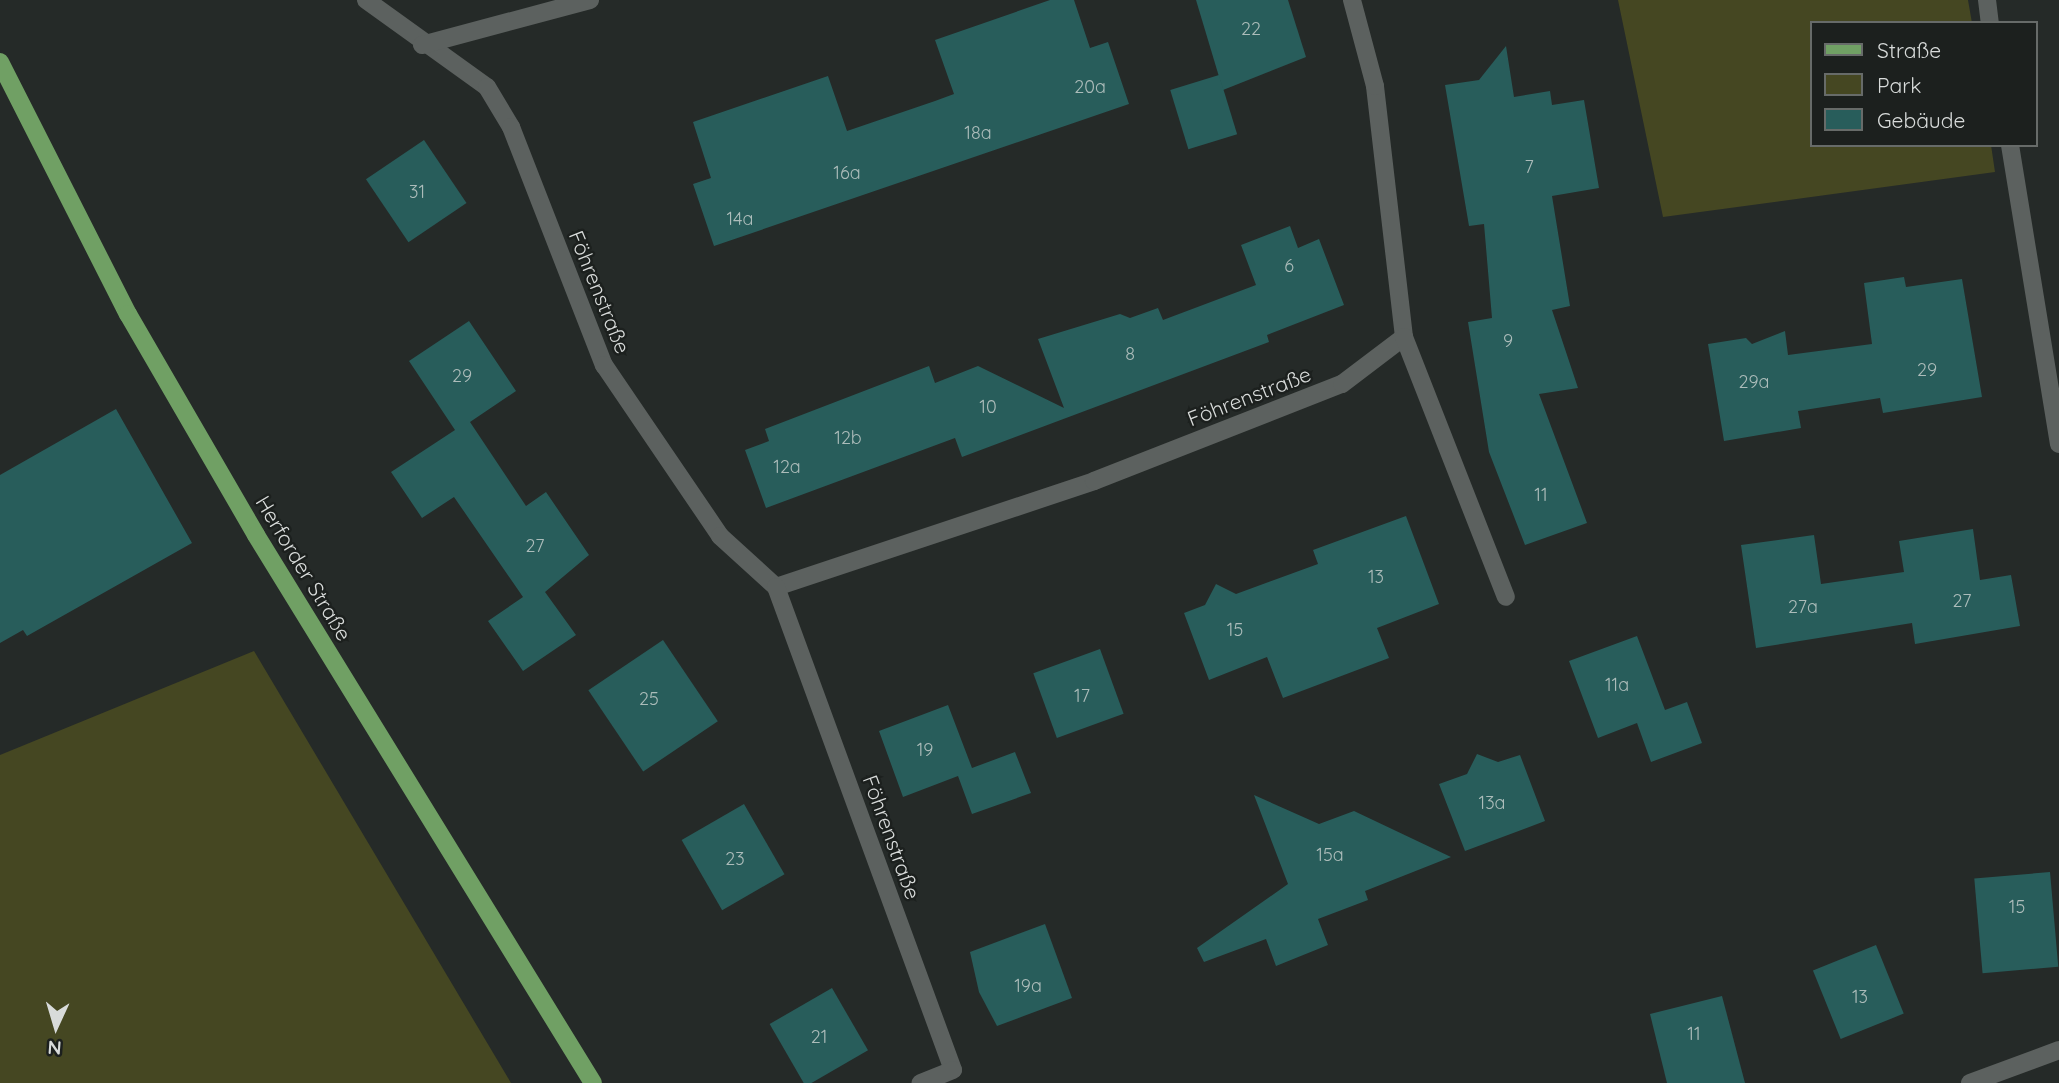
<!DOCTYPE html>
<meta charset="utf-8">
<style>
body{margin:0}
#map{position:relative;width:2059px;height:1083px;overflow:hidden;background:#252a28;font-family:Quicksand,sans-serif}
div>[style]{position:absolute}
.green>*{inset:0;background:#454722}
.building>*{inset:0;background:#285d5b;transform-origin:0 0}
.minor>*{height:18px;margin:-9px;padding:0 9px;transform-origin:9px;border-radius:9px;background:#5c615f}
.major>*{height:18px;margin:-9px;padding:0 9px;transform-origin:9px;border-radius:9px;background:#70a064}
span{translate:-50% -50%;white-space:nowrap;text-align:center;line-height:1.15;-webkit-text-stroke:5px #1c201e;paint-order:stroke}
.number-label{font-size:18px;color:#acbcba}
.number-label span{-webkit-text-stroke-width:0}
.street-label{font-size:21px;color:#d8dbda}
.legend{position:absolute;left:1810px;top:21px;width:228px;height:126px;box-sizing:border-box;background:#1c201e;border:2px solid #676b69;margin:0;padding:9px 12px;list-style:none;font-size:21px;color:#d8dbda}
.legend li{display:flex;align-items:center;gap:14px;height:35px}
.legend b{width:35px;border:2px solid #676b69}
.north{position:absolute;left:21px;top:992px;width:70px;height:70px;-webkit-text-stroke:5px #1c201e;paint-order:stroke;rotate:184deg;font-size:19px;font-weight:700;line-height:28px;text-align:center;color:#d8dbda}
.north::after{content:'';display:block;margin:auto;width:24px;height:32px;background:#d8dbda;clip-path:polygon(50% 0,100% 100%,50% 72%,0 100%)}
</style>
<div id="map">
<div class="green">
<div style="clip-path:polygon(1618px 0,1968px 0,1972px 23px,1812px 23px,1812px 145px,1991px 145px,1995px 172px,1663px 217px)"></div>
<div style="clip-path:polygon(254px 651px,511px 1083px,0 1083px,0 755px)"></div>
</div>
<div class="building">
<div style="clip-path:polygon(1050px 0,1074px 0,1090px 48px,1108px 42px,1129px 104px,714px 246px,693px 184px,711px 178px,693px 122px,828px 76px,847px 131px,935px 101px,954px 94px,935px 40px)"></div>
<div style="clip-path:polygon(1196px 0,1288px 0,1306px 57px,1223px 90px)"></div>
<div style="clip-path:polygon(1506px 46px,1514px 97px,1550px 91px,1552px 105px,1584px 100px,1599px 188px,1552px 196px,1570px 306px,1552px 310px,1578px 388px,1539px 394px,1587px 523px,1525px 545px,1489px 452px,1468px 322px,1492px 318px,1484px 224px,1469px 226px,1445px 85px,1479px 80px)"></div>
<div style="left:1219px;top:75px;width:62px;height:51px;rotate:73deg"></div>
<div style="left:424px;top:140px;width:76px;height:70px;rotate:56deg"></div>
<div style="clip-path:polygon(1290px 226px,1298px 248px,1319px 239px,1344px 305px,1267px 335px,1269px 342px,962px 457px,955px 438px,766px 508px,745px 450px,769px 441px,765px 429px,929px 366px,935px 383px,978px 366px,1064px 408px,1038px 339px,1120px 314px,1130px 318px,1158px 308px,1163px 320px,1256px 285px,1241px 245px)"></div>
<div style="clip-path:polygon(1904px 277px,1906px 287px,1962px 279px,1982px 397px,1883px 413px,1880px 398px,1798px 411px,1801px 428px,1724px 441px,1708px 344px,1746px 338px,1752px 344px,1785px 331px,1788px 355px,1872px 344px,1864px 283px)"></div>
<div style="clip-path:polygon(469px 321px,516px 391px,470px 422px,526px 506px,546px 492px,589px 555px,545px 592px,576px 635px,523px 671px,488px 621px,523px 597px,454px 497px,422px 518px,391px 472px,455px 430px,409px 361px)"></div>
<div style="clip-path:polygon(116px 409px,192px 543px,27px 636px,23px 630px,0 643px,0 475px)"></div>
<div style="clip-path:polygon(1406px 516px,1439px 604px,1377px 628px,1389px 658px,1283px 698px,1267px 657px,1209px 680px,1184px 613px,1205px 605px,1216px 584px,1236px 594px,1318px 564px,1313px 550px)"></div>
<div style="clip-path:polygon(1973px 529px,1980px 580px,2011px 575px,2020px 626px,1915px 644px,1912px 623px,1756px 648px,1741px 545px,1814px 535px,1821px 584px,1904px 572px,1899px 541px)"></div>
<div style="clip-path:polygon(1637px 636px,1665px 710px,1687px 702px,1702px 743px,1651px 762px,1637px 723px,1598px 738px,1569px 661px)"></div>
<div style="left:663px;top:640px;width:98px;height:90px;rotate:56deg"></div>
<div style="left:1100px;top:649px;width:69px;height:71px;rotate:70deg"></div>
<div style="clip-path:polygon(948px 705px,972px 768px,1015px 752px,1031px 793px,972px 814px,958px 776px,903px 797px,879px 731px)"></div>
<div style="clip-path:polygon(1477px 754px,1498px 762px,1520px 755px,1545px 821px,1465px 851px,1439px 784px,1467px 774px)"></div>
<div style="clip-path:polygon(1254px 795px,1319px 824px,1354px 811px,1451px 857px,1365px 891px,1368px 900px,1318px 919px,1328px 945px,1276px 966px,1266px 939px,1204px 962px,1197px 948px,1288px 884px)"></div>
<div style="left:744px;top:804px;width:81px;height:72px;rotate:60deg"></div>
<div style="left:2050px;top:872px;width:95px;height:76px;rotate:85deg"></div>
<div style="clip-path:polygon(1045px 924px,1072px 998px,997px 1026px,979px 992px,970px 952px)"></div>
<div style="left:1876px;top:945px;width:74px;height:68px;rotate:68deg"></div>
<div style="left:832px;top:988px;width:72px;height:72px;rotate:60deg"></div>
<div style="clip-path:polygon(1722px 996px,1745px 1083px,1667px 1083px,1650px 1014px)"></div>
</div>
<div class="minor">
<div style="left:366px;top:0;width:149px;rotate:35.7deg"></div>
<div style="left:487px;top:87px;width:47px;rotate:59deg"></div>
<div style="left:511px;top:127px;width:256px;rotate:68.7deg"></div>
<div style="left:604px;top:365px;width:207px;rotate:55.8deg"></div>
<div style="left:720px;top:536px;width:76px;rotate:42.3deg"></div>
<div style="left:776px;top:587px;width:335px;rotate:-18.4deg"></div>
<div style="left:1094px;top:481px;width:266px;rotate:-21.4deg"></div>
<div style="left:1342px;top:384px;width:78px;rotate:-37.2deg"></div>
<div style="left:1404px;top:337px;width:253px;rotate:-96.6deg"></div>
<div style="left:1375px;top:86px;width:89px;rotate:-105deg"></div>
<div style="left:1987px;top:0;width:23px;rotate:83deg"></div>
<div style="left:422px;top:45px;width:174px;rotate:-15deg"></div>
<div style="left:2010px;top:145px;width:303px;rotate:80.7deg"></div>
<div style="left:1404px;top:337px;width:279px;rotate:68.6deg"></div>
<div style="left:776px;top:587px;width:514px;rotate:69.87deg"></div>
<div style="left:953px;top:1070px;width:35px;rotate:158deg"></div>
<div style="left:1970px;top:1083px;width:95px;rotate:-20.3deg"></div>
</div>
<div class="major">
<div style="left:0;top:62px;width:283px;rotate:63.1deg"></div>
<div style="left:128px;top:314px;width:255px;rotate:59.9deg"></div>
<div style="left:256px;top:535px;width:643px;rotate:58.41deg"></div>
</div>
<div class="number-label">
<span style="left:1251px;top:29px">22</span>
<span style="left:1090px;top:87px">20a</span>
<span style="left:978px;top:133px">18a</span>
<span style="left:1529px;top:167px">7</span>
<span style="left:847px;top:173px">16a</span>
<span style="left:417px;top:192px">31</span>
<span style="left:740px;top:219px">14a</span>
<span style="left:1289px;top:266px">6</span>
<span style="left:1508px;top:341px">9</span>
<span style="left:1130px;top:354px">8</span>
<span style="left:1927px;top:370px">29</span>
<span style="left:462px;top:376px">29</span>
<span style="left:1754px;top:382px">29a</span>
<span style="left:988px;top:407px">10</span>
<span style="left:848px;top:438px">12b</span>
<span style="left:787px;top:467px">12a</span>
<span style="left:1541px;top:495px">11</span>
<span style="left:535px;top:546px">27</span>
<span style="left:1376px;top:577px">13</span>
<span style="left:1962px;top:601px">27</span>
<span style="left:1803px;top:607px">27a</span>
<span style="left:1235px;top:630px">15</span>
<span style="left:1617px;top:685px">11a</span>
<span style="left:1082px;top:696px">17</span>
<span style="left:649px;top:699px">25</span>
<span style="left:925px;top:750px">19</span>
<span style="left:1492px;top:803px">13a</span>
<span style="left:1330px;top:855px">15a</span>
<span style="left:735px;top:859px">23</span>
<span style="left:2017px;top:907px">15</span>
<span style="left:1028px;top:986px">19a</span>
<span style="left:1860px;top:997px">13</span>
<span style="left:1694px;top:1034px">11</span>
<span style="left:819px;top:1037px">21</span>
</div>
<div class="street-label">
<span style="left:600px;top:292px;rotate:68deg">Föhrenstraße</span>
<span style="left:1249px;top:396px;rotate:-21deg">Föhrenstraße</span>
<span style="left:304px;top:568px;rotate:59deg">Herforder Straße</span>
<span style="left:892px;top:837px;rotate:70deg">Föhrenstraße</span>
</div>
<ul class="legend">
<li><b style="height:9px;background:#70a064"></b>Straße</li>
<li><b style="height:19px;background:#454722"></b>Park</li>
<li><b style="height:19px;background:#285d5b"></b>Gebäude</li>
</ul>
<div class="north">N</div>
</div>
